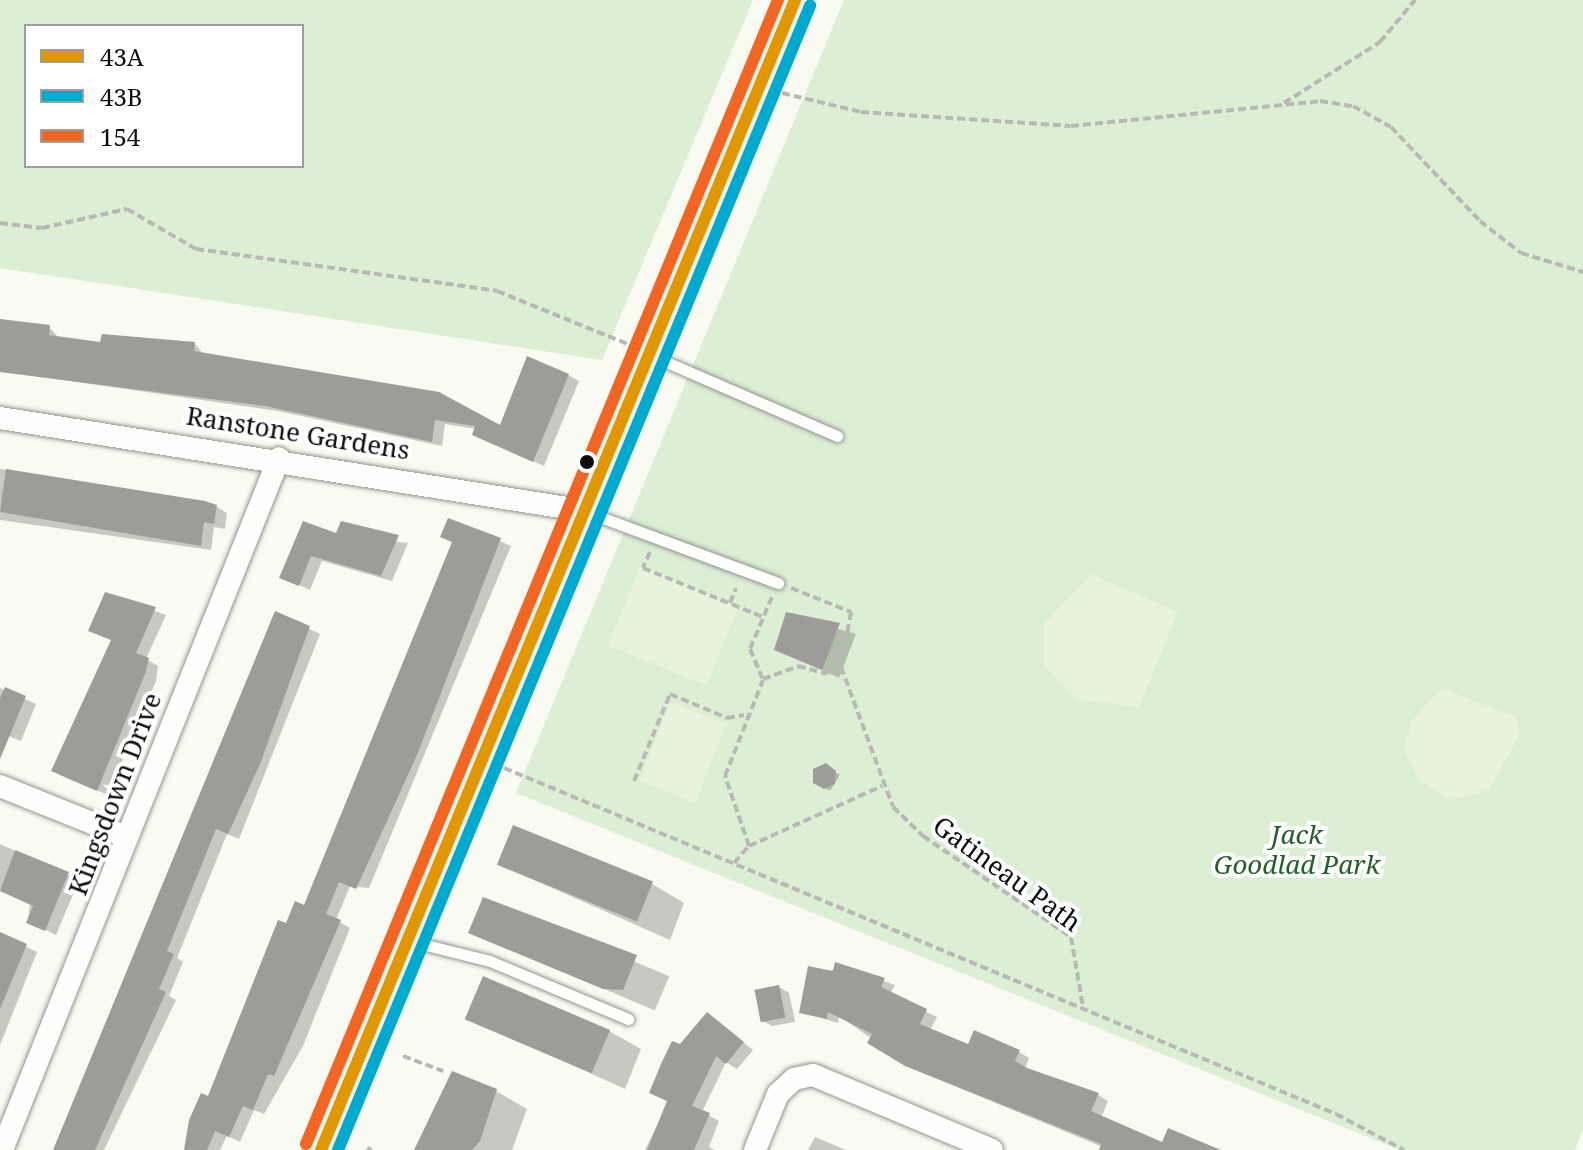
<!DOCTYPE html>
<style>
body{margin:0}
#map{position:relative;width:1583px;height:1150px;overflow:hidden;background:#f9faf2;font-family:"Noto Serif",serif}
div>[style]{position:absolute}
.green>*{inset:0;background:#dceed4}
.pitch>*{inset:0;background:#e7f3dd;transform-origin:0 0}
.shadow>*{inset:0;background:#0003;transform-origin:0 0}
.building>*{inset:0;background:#9d9c98;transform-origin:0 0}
.path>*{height:4px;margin-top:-2px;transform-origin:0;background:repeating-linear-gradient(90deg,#b8b8b6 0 8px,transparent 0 12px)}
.roads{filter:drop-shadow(0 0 2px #939490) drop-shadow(0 0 2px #939490)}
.service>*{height:11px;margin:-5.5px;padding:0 5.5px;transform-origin:5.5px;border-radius:5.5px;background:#fefefd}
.minor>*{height:22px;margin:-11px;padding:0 11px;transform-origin:11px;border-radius:11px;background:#fefefd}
.secondary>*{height:30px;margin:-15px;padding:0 15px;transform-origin:15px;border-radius:15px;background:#f2f4ea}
.bus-1>*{height:12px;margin:-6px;padding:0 6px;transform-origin:6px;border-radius:6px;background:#e09701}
.bus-2>*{height:12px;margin:-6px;padding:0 6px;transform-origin:6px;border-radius:6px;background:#00a9ce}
.bus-3>*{height:12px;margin:-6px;padding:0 6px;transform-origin:6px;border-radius:6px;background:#f26522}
.dots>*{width:22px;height:22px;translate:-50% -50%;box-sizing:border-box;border:4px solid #fff;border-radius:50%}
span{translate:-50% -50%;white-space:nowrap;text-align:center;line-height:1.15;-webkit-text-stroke:8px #fff;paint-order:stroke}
.street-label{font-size:26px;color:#0d0d0d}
.park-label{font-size:26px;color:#235f28;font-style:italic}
.legend{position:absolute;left:24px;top:24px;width:280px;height:144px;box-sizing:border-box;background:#fff;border:2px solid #9e9e9e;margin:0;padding:10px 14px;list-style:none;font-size:24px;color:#0d0d0d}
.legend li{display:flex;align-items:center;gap:16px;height:40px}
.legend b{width:40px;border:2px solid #9e9e9e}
</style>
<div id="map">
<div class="green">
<div style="clip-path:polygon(evenodd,0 0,753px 0,602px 360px,0 268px,0 0,26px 26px,302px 26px,302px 166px,26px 166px,26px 26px)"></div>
<div style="clip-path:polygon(844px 0,1583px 0,1583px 1129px,1575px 1150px,1400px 1150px,516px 793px)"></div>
</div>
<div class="pitch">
<div style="left:640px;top:567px;width:106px;height:85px;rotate:22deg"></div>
<div style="clip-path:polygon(1091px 574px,1178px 612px,1139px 707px,1075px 699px,1044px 666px,1044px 624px)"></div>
<div style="clip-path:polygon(1441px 688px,1516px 717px,1519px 736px,1489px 790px,1450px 800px,1419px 780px,1404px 750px,1412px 721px)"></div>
<div style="left:670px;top:702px;width:60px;height:85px;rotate:21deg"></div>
</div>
<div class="shadow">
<div style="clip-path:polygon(0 321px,49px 327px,59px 338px,102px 345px,195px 344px,204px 355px,501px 427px,568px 375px,579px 381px,544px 466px,485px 440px,476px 429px,445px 424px,442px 446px,278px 411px,0 371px)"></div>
<div style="clip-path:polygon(0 469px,217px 507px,227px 513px,225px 529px,214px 527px,211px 550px,0 520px)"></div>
<div style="clip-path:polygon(449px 520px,511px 546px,369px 888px,350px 886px,336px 920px,350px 928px,303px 1046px,264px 1114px,254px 1110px,240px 1142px,227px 1136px,220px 1150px,186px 1150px,287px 926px,305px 907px,454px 543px)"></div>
<div style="clip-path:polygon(337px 535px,408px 543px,392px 581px,322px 561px,310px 590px,282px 577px)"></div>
<div style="clip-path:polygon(106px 594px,166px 615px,146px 659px,158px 666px,156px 681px,108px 795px,64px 777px,113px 641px,91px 630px)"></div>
<div style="clip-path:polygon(276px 613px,320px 634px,239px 839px,227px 834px,177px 958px,183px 962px,169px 996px,176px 1000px,104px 1150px,55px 1150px)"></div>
<div style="clip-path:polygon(787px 614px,856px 634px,839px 678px,777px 649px)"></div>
<div style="clip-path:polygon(0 688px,36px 704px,21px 741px,0 733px)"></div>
<div style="clip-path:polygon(831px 769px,840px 775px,830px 791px,815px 782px)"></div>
<div style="clip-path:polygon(0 844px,79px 880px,56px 935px,28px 921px,30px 903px,0 889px)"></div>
<div style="clip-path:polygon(498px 864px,652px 884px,684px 903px,670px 940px)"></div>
<div style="left:487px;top:899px;width:198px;height:37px;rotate:23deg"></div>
<div style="clip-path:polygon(0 934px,37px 952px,0 1045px)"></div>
<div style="clip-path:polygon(836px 965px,895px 985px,890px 994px,937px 1017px,930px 1030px,969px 1047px,1019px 1052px,1029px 1058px,1025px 1069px,1098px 1095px,1108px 1101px,1101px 1118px,1164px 1144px,1220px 1150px,1110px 1150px,918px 1071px,839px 1016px,838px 1023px,801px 1012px)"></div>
<div style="clip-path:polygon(779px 987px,789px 993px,795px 1022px,772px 1026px,761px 1020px)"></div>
<div style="clip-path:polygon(707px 1014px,753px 1050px,737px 1069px,726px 1062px,702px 1112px,719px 1121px,709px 1147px,715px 1150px,645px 1150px,669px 1101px,681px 1047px)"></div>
<div style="clip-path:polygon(468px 1018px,609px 1031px,641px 1049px,625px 1089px)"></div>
<div style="clip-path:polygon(496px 1091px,527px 1109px,512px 1150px,417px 1150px)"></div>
<div style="clip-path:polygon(815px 1137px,846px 1150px,808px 1150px)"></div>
</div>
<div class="building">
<div style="clip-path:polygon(0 319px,50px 325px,49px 335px,100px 342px,102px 334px,195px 342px,194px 351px,439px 392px,500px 425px,527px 356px,569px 374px,533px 462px,472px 435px,475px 426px,435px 420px,432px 442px,265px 406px,0 372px)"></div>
<div style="clip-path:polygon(6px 469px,205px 501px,217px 505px,214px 524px,204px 522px,201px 546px,0 512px)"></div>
<div style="clip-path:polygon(448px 518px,501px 538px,417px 755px,356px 889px,339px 882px,326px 914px,341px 920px,274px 1076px,268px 1074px,253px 1110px,243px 1106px,229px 1137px,215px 1131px,207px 1150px,184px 1150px,189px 1120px,201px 1093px,208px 1096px,278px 920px,286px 923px,295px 901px,304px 905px,452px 542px,440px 537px)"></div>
<div style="clip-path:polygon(303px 521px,336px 533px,341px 521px,399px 535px,381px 576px,311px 556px,299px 586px,279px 578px)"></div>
<div style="clip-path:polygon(105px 592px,156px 607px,136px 653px,149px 658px,145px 674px,97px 791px,51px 771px,111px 640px,88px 631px)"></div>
<div style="clip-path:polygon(275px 611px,310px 626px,260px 764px,228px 834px,216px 829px,167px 951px,174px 954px,159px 989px,166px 992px,95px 1150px,53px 1150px)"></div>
<div style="clip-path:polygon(786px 612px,840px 623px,822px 670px,774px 650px)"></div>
<div style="clip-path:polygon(5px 687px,26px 696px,0 759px,0 698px)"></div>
<div style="clip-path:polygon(826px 763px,836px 771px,835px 784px,824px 789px,813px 783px,813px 769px)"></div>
<div style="left:513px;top:825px;width:151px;height:43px;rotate:22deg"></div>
<div style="clip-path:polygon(15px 850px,69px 872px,45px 931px,26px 923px,33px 906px,0 891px)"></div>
<div style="clip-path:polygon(483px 897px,637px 955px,623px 990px,603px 989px,468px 933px)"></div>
<div style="clip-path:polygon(0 932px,27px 944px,0 1009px)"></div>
<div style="clip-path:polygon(835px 962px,885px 978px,881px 987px,927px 1009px,920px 1024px,968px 1044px,974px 1030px,1020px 1050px,1015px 1061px,1027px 1068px,1099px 1093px,1091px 1111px,1162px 1142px,1168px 1128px,1221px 1150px,1099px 1150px,1101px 1144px,905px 1066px,867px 1043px,872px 1034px,828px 1012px,827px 1019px,799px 1013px,808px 966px,833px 971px)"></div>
<div style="left:483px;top:976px;width:138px;height:47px;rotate:23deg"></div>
<div style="left:779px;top:985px;width:33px;height:25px;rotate:79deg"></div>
<div style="clip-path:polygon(707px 1012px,744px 1042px,726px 1064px,716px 1056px,692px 1106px,710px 1113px,694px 1150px,647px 1150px,667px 1101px,649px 1093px,661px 1064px,672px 1041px,680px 1044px)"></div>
<div style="clip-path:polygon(452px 1071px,497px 1089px,480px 1141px,472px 1150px,414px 1150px)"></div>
</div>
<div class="path">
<div style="left:782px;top:93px;width:81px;rotate:13.5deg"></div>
<div style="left:861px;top:112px;width:210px;rotate:3.8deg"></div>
<div style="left:1071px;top:126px;width:250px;rotate:-5.7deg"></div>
<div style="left:1320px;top:101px;width:33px;rotate:9deg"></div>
<div style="left:1353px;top:106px;width:43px;rotate:28.9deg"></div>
<div style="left:1391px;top:127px;width:129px;rotate:46.6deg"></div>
<div style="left:1480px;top:221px;width:52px;rotate:38deg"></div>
<div style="left:1521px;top:253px;width:65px;rotate:17deg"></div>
<div style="left:1284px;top:103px;width:114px;rotate:-32.4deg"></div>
<div style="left:1380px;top:42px;width:55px;rotate:-50.2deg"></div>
<div style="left:0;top:223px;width:42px;rotate:6.8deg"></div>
<div style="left:42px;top:228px;width:87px;rotate:-12.6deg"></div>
<div style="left:127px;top:209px;width:80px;rotate:30.1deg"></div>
<div style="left:196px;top:249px;width:304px;rotate:7.9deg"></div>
<div style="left:497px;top:291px;width:144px;rotate:22.1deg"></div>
<div style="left:650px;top:552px;width:17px;rotate:114deg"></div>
<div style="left:643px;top:568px;width:130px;rotate:22.2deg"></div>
<div style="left:791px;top:588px;width:65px;rotate:21.8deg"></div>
<div style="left:851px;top:612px;width:56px;rotate:100.3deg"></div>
<div style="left:841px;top:667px;width:149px;rotate:69.6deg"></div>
<div style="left:893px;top:807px;width:42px;rotate:44deg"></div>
<div style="left:923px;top:836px;width:179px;rotate:34.3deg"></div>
<div style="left:1071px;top:937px;width:71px;rotate:80.3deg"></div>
<div style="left:772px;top:597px;width:56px;rotate:112.9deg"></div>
<div style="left:750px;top:649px;width:33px;rotate:67deg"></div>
<div style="left:763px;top:679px;width:37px;rotate:-20deg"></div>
<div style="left:798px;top:666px;width:30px;rotate:15deg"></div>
<div style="left:827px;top:674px;width:47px;rotate:-66.2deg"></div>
<div style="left:730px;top:603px;width:16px;rotate:-68deg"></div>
<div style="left:504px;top:768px;width:901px;rotate:22.58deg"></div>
<div style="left:1336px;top:1114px;width:77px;rotate:27.9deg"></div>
<div style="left:634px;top:781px;width:94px;rotate:-67.5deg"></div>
<div style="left:670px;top:694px;width:62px;rotate:22.8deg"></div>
<div style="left:727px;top:718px;width:17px;rotate:-10deg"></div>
<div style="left:749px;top:846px;width:74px;rotate:-108.9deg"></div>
<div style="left:725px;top:776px;width:103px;rotate:-68.4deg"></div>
<div style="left:734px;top:863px;width:23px;rotate:-49deg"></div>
<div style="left:749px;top:846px;width:146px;rotate:-24.3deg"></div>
<div style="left:403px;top:1056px;width:43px;rotate:20.6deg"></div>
<div style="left:367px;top:1148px;width:5px;rotate:22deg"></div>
</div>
<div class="roads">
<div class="service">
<div style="left:650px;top:355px;width:204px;rotate:23.4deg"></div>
<div style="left:587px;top:512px;width:204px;rotate:20.4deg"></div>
<div style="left:410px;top:941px;width:82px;rotate:14deg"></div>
<div style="left:490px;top:961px;width:150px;rotate:22.8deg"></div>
</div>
<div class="minor">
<div style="left:0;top:418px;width:593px;rotate:9.02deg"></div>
<div style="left:0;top:786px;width:137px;rotate:21.9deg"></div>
<div style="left:2px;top:1150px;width:745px;rotate:-68.18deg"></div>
<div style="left:755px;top:1150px;width:61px;rotate:-67.7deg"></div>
<div style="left:778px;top:1094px;width:22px;rotate:-43deg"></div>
<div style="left:794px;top:1079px;width:19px;rotate:-12deg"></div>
<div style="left:813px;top:1075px;width:194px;rotate:22.7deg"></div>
</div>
<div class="secondary">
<div style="left:321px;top:1150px;width:1244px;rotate:-67.6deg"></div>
</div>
</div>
<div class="bus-1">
<div style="left:321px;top:1150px;width:1244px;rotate:-67.6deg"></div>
</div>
<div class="bus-2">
<div style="left:338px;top:1150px;width:1238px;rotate:-67.58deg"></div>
</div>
<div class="bus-3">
<div style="left:306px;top:1144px;width:1238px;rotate:-67.58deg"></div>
</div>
<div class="dots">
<div style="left:587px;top:462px;background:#0d0d0d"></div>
</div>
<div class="street-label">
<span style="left:298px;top:433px;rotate:9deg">Ranstone Gardens</span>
<span style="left:115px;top:794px;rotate:-69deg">Kingsdown Drive</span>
<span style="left:1007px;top:874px;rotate:36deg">Gatineau Path</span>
</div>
<div class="park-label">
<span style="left:1297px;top:850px">Jack<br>Goodlad Park</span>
</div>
<ul class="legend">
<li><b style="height:10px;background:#e09701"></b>43A</li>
<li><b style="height:10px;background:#00a9ce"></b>43B</li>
<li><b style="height:10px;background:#f26522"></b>154</li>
</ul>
</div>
